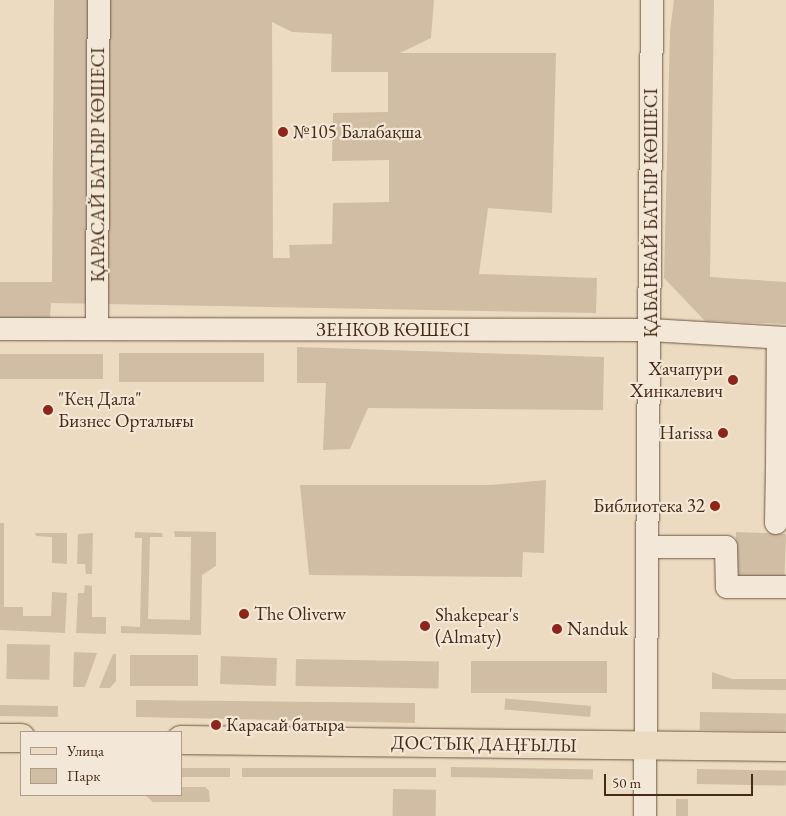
<!DOCTYPE html>
<meta charset="utf-8">
<style>
body{margin:0}
#map{position:relative;width:786px;height:816px;overflow:hidden;background:#ecdbc1;font-family:"EB Garamond",serif}
div>[style]{position:absolute}
.green>*{inset:0;background:#d0bda4;transform-origin:0 0}
.roads{filter:drop-shadow(0 0 1px #705641) drop-shadow(0 0 1px #705641)}
.minor>*{height:22px;margin:-11px;padding:0 11px;transform-origin:11px;border-radius:11px;background:#f3e8d7}
.major>*{height:28px;margin:-14px;padding:0 14px;transform-origin:14px;border-radius:14px;background:#ecdbc1}
.dots>*{width:14px;height:14px;translate:-50% -50%;box-sizing:border-box;border:2px solid #f3e8d7;border-radius:50%}
span{translate:-50% -50%;white-space:nowrap;text-align:center;line-height:1.15;-webkit-text-stroke:4.5px #f3e8d7;paint-order:stroke}
.poi-label{font-size:19px;color:#472a16}
.left{translate:0 -50%;text-align:left}
.right{translate:-100% -50%;text-align:right}
.street-label{font-size:19px;color:#472a16}
.legend{position:absolute;left:20px;top:731px;width:162px;height:65px;box-sizing:border-box;background:#f3e8d7;border:1px solid #ae9c8a;margin:0;padding:6px 9px;list-style:none;font-size:15px;color:#472a16}
.legend li{display:flex;align-items:center;gap:10px;height:25px}
.legend b{width:25px;border:1px solid #ae9c8a}
.scale{position:absolute;left:604px;top:774px;width:149px;height:22px;box-sizing:border-box;border:2px solid #472a16;border-top:0;padding-left:6px;font-size:15px;line-height:18px;white-space:nowrap;color:#472a16;-webkit-text-stroke:4px #f3e8d7;paint-order:stroke}
</style>
<div id="map">
<div class="green">
<div style="clip-path:polygon(evenodd,54px 0,434px 0,431px 38px,400px 53px,556px 53px,552px 213px,488px 208px,479px 274px,597px 278px,596px 313px,51px 303px,50px 319px,0 319px,0 282px,52px 282px,54px 0,272px 22px,292px 32px,332px 34px,331px 72px,388px 72px,388px 112px,333px 113px,332px 161px,389px 160px,389px 202px,333px 203px,332px 244px,289px 245px,290px 258px,273px 258px,272px 22px)"></div>
<div style="clip-path:polygon(674px 0,714px 0,710px 277px,786px 282px,786px 324px,705px 321px,664px 278px,670px 31px)"></div>
<div style="clip-path:polygon(297px 347px,604px 357px,603px 410px,368px 408px,350px 449px,323px 450px,326px 383px,297px 383px)"></div>
<div style="left:264px;top:353px;width:29px;height:145px;rotate:90deg"></div>
<div style="left:0;top:354px;width:103px;height:25px"></div>
<div style="clip-path:polygon(546px 480px,544px 553px,523px 552px,522px 577px,309px 575px,300px 485px,491px 485px)"></div>
<div style="clip-path:polygon(0 523px,4px 523px,4px 607px,23px 607px,23px 616px,51px 616px,52px 592px,67px 593px,65px 633px,0 630px)"></div>
<div style="clip-path:polygon(174px 531px,216px 532px,216px 566px,202px 575px,201px 635px,121px 633px,121px 626px,140px 627px,142px 538px,135px 538px,135px 532px,162px 533px,163px 537px,150px 537px,148px 619px,190px 620px,191px 537px,175px 537px)"></div>
<div style="left:736px;top:532px;width:50px;height:45px;rotate:2deg"></div>
<div style="clip-path:polygon(35px 533px,67px 533px,67px 564px,52px 563px,52px 537px,36px 536px)"></div>
<div style="clip-path:polygon(93px 533px,92px 574px,86px 574px,85px 564px,77px 564px,78px 534px)"></div>
<div style="clip-path:polygon(85px 585px,92px 586px,92px 617px,106px 617px,106px 634px,76px 633px,78px 593px,84px 593px)"></div>
<div style="left:7px;top:644px;width:43px;height:35px;rotate:1deg"></div>
<div style="clip-path:polygon(74px 652px,97px 653px,85px 687px,73px 687px)"></div>
<div style="clip-path:polygon(113px 654px,116px 654px,116px 681px,110px 688px,99px 688px)"></div>
<div style="left:130px;top:655px;width:68px;height:31px"></div>
<div style="left:221px;top:656px;width:56px;height:28px;rotate:2deg"></div>
<div style="left:296px;top:659px;width:143px;height:27px;rotate:1deg"></div>
<div style="left:471px;top:661px;width:136px;height:32px"></div>
<div style="clip-path:polygon(712px 672px,732px 679px,786px 679px,786px 690px,712px 689px)"></div>
<div style="clip-path:polygon(136px 700px,415px 703px,415px 723px,136px 717px)"></div>
<div style="left:0;top:705px;width:58px;height:11px;rotate:1deg"></div>
<div style="left:591px;top:706px;width:11px;height:86px;rotate:95deg"></div>
<div style="left:700px;top:712px;width:86px;height:18px;rotate:1deg"></div>
<div style="left:451px;top:767px;width:142px;height:10px;rotate:1deg"></div>
<div style="left:181px;top:768px;width:49px;height:9px"></div>
<div style="left:242px;top:768px;width:194px;height:9px"></div>
<div style="left:697px;top:769px;width:89px;height:15px;rotate:1deg"></div>
<div style="clip-path:polygon(181px 787px,205px 787px,209px 791px,210px 802px,153px 802px,146px 796px,181px 795px)"></div>
<div style="left:393px;top:789px;width:43px;height:27px;rotate:1deg"></div>
<div style="left:676px;top:799px;width:12px;height:17px"></div>
</div>
<div class="roads">
<div class="minor">
<div style="left:0;top:329px;width:650px;rotate:0.09deg"></div>
<div style="left:650px;top:330px;width:136px;rotate:3.4deg"></div>
<div style="left:97px;top:329px;width:329px;rotate:-89.7deg"></div>
<div style="left:777px;top:468px;width:130px;rotate:-89.6deg"></div>
<div style="left:776px;top:523px;width:55px;rotate:-89deg"></div>
<div style="left:777px;top:468px;width:9px"></div>
<div style="left:649px;top:547px;width:77px"></div>
<div style="left:726px;top:547px;width:40px;rotate:88.6deg"></div>
<div style="left:727px;top:587px;width:59px"></div>
<div style="left:645px;top:816px;width:816px;rotate:-89.51deg"></div>
</div>
<div class="major">
<div style="left:0;top:738px;width:21px"></div>
<div style="left:181px;top:740px;width:605px;rotate:0.66deg"></div>
</div>
</div>
<div class="dots">
<div style="left:283px;top:132px;background:#8f2418"></div>
<div style="left:733px;top:380px;background:#8f2418"></div>
<div style="left:48px;top:410px;background:#8f2418"></div>
<div style="left:723px;top:433px;background:#8f2418"></div>
<div style="left:715px;top:506px;background:#8f2418"></div>
<div style="left:244px;top:614px;background:#8f2418"></div>
<div style="left:425px;top:626px;background:#8f2418"></div>
<div style="left:557px;top:629px;background:#8f2418"></div>
<div style="left:216px;top:725px;background:#8f2418"></div>
</div>
<div class="poi-label">
<span class="left" style="left:293px;top:132px">№105 Балабақша</span>
<span class="right" style="left:723px;top:380px">Хачапури<br>Хинкалевич</span>
<span class="left" style="left:58px;top:410px">"Кең Дала"<br>Бизнес Орталығы</span>
<span class="right" style="left:713px;top:433px">Harissa</span>
<span class="right" style="left:705px;top:506px">Библиотека 32</span>
<span class="left" style="left:254px;top:614px">The Oliverw</span>
<span class="left" style="left:435px;top:626px">Shakepear's<br>(Almaty)</span>
<span class="left" style="left:567px;top:629px">Nanduk</span>
<span class="left" style="left:226px;top:725px">Карасай батыра</span>
</div>
<div class="street-label">
<span style="left:98px;top:165px;rotate:-90deg">ҚАРАСАЙ БАТЫР КӨШЕСІ</span>
<span style="left:651px;top:213px;rotate:-90deg">ҚАБАНБАЙ БАТЫР КӨШЕСІ</span>
<span style="left:393px;top:330px">ЗЕНКОВ КӨШЕСІ</span>
<span style="left:484px;top:744px;rotate:1deg">ДОСТЫҚ ДАҢҒЫЛЫ</span>
</div>
<ul class="legend">
<li><b style="height:6px;background:#ecdbc1"></b>Улица</li>
<li><b style="height:14px;background:#d0bda4"></b>Парк</li>
</ul>
<div class="scale">50 m</div>
</div>
